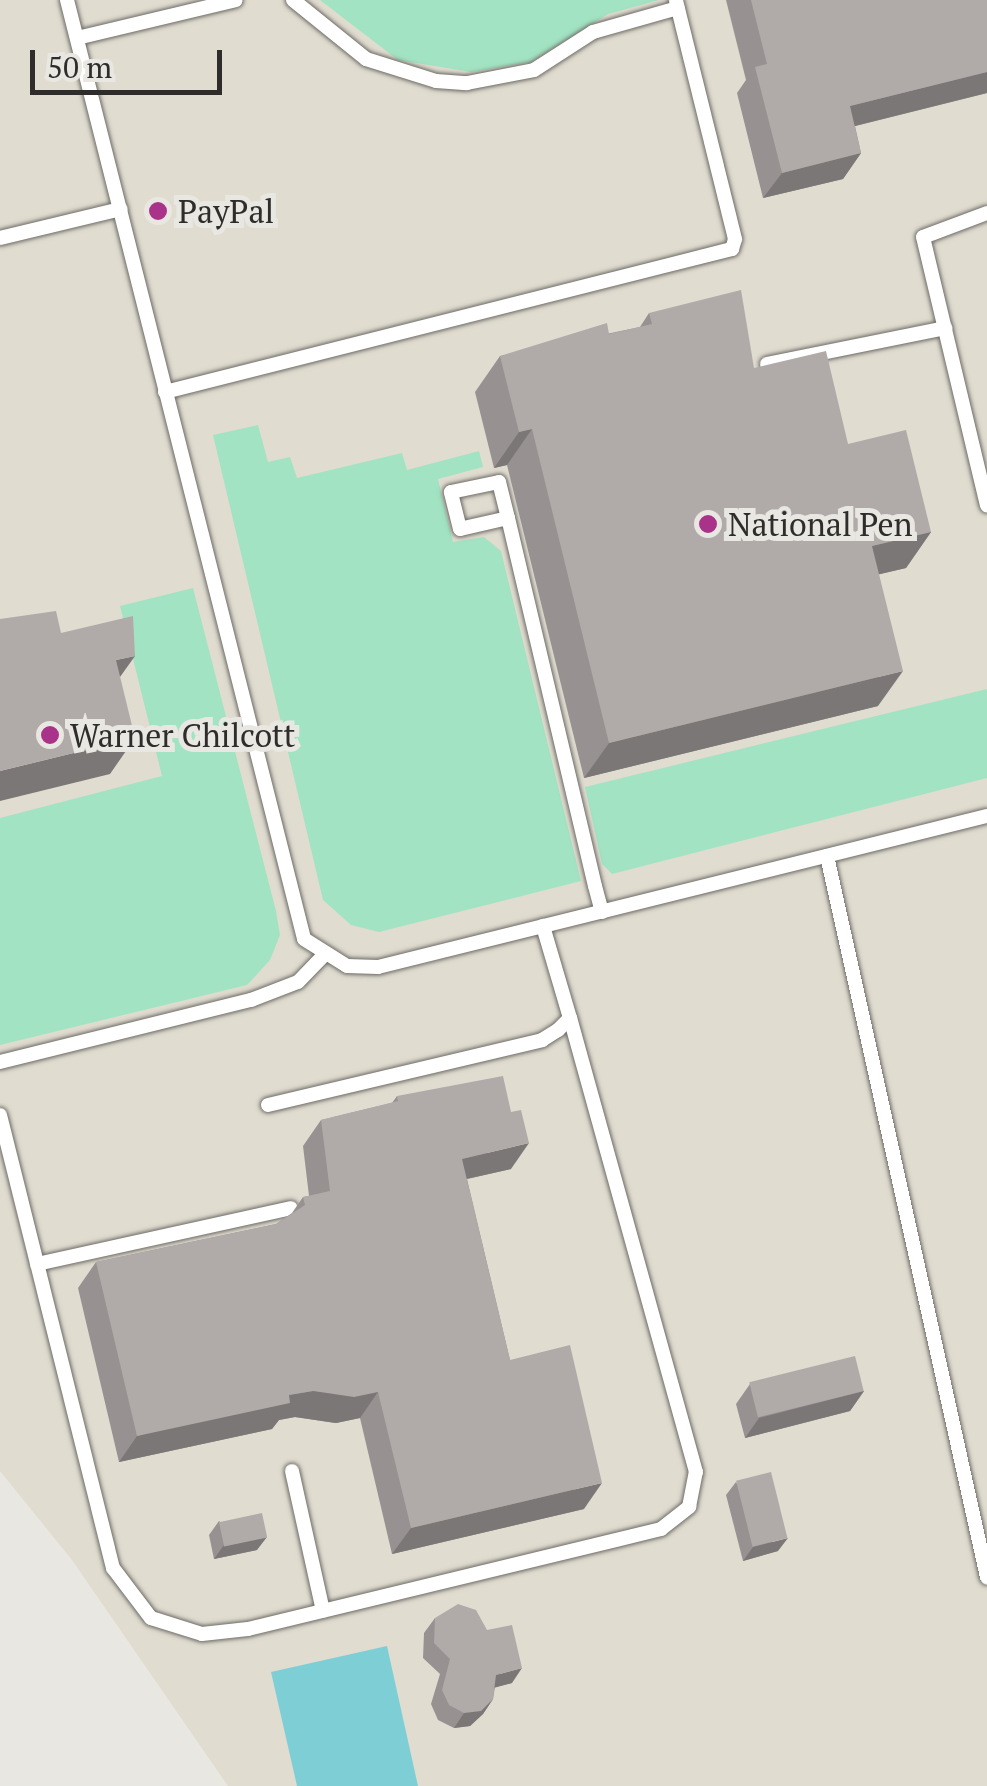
<!DOCTYPE html>
<style>
body{margin:0}
#map{position:relative;width:987px;height:1786px;overflow:hidden;background:#e9e7e2;font-family:"PT Serif",serif}
div>[style]{position:absolute}
.built>*{inset:0;background:#e0dcd0}
.green>*{inset:0;background:#a2e3c3}
.water>*{inset:0;background:#7eced6}
.roads{filter:drop-shadow(0 0 2px #6d6b66) drop-shadow(0 0 2px #6d6b66)}
.service>*{height:14px;margin:-7px;padding:0 7px;transform-origin:7px;border-radius:7px;background:#fff}
.wall>*{inset:0;background:#979291}
.shaded-wall>*{inset:0;background:#7b7776}
.building>*{inset:0;background:#b0aaa9;transform-origin:0 0}
.dots>*{width:28px;height:28px;translate:-50% -50%;box-sizing:border-box;border:5px solid #e9e7e2;border-radius:50%}
span{translate:-50% -50%;white-space:nowrap;text-align:center;line-height:1.15;-webkit-text-stroke:10px #e9e7e2;paint-order:stroke}
.poi-label{font-size:32px;color:#2e2d2b}
.left{translate:0 -50%;text-align:left}
.scale{position:absolute;left:30px;top:50px;width:192px;height:45px;box-sizing:border-box;border:5px solid #2e2d2b;border-top:0;padding-left:12px;font-size:30px;line-height:35px;white-space:nowrap;color:#2e2d2b;-webkit-text-stroke:8px #e9e7e2;paint-order:stroke}
</style>
<div id="map">
<div class="built">
<div style="clip-path:polygon(0 0,987px 0,987px 1786px,228px 1786px,72px 1560px,0 1471px)"></div>
</div>
<div class="green">
<div style="clip-path:polygon(320px 0,659px 0,608px 14px,531px 62px,471px 72px,398px 60px)"></div>
<div style="clip-path:polygon(258px 425px,268px 462px,290px 457px,297px 478px,402px 453px,407px 470px,479px 451px,483px 467px,438px 479px,453px 542px,484px 537px,501px 551px,581px 881px,379px 932px,351px 925px,323px 900px,213px 435px)"></div>
<div style="clip-path:polygon(193px 588px,276px 911px,280px 935px,270px 960px,247px 985px,0 1045px,0 818px,162px 776px,120px 606px)"></div>
<div style="clip-path:polygon(987px 689px,987px 778px,612px 874px,602px 864px,585px 787px)"></div>
</div>
<div class="water">
<div style="clip-path:polygon(387px 1646px,418px 1786px,297px 1786px,271px 1672px)"></div>
</div>
<div class="roads">
<div class="service">
<div style="left:67px;top:0;width:968px;rotate:75.83deg"></div>
<div style="left:304px;top:939px;width:51px;rotate:32.1deg"></div>
<div style="left:347px;top:966px;width:31px;rotate:2deg"></div>
<div style="left:378px;top:967px;width:627px;rotate:-13.93deg"></div>
<div style="left:293px;top:0;width:94px;rotate:38.9deg"></div>
<div style="left:366px;top:59px;width:73px;rotate:17.4deg"></div>
<div style="left:436px;top:81px;width:31px;rotate:4deg"></div>
<div style="left:467px;top:83px;width:68px;rotate:-11deg"></div>
<div style="left:534px;top:70px;width:70px;rotate:-32.8deg"></div>
<div style="left:593px;top:32px;width:88px;rotate:-15.8deg"></div>
<div style="left:77px;top:38px;width:163px;rotate:-13.4deg"></div>
<div style="left:987px;top:213px;width:68px;rotate:159.4deg"></div>
<div style="left:923px;top:237px;width:276px;rotate:76.6deg"></div>
<div style="left:0;top:238px;width:124px;rotate:-13.5deg"></div>
<div style="left:767px;top:364px;width:182px;rotate:-11.4deg"></div>
<div style="left:165px;top:392px;width:585px;rotate:-14.16deg"></div>
<div style="left:732px;top:249px;width:10px;rotate:-73deg"></div>
<div style="left:735px;top:239px;width:246px;rotate:-103.9deg"></div>
<div style="left:508px;top:518px;width:49px;rotate:167.1deg"></div>
<div style="left:460px;top:529px;width:38px;rotate:-104deg"></div>
<div style="left:451px;top:492px;width:49px;rotate:-11.8deg"></div>
<div style="left:499px;top:482px;width:37px;rotate:76deg"></div>
<div style="left:508px;top:518px;width:378px;rotate:76.7deg"></div>
<div style="left:595px;top:886px;width:27px;rotate:75deg"></div>
<div style="left:827px;top:856px;width:739px;rotate:77.49deg"></div>
<div style="left:0;top:1062px;width:259px;rotate:-13.9deg"></div>
<div style="left:251px;top:1000px;width:50px;rotate:-21deg"></div>
<div style="left:298px;top:982px;width:37px;rotate:-46deg"></div>
<div style="left:268px;top:1105px;width:282px;rotate:-13.3deg"></div>
<div style="left:542px;top:1040px;width:19px;rotate:-32deg"></div>
<div style="left:558px;top:1030px;width:17px;rotate:-45deg"></div>
<div style="left:570px;top:1018px;width:96px;rotate:-106.4deg"></div>
<div style="left:0;top:1115px;width:467px;rotate:76deg"></div>
<div style="left:113px;top:1568px;width:63px;rotate:52.8deg"></div>
<div style="left:151px;top:1618px;width:53px;rotate:17.4deg"></div>
<div style="left:202px;top:1634px;width:46px;rotate:-6.2deg"></div>
<div style="left:248px;top:1629px;width:425px;rotate:-13.6deg"></div>
<div style="left:661px;top:1529px;width:36px;rotate:-38deg"></div>
<div style="left:689px;top:1507px;width:36px;rotate:-79deg"></div>
<div style="left:696px;top:1472px;width:471px;rotate:-105.5deg"></div>
<div style="left:37px;top:1264px;width:260px;rotate:-12.4deg"></div>
<div style="left:292px;top:1471px;width:143px;rotate:77.5deg"></div>
</div>
</div>
<div class="wall">
<div style="clip-path:polygon(726px 0,987px 0,987px 93px,855px 126px,861px 153px,843px 179px,763px 198px,737px 93px,746px 80px)"></div>
<div style="clip-path:polygon(649px 313px,754px 368px,848px 444px,931px 532px,906px 568px,879px 574px,878px 706px,584px 778px,507px 465px,494px 468px,475px 392px,500px 356px,640px 327px)"></div>
<div style="clip-path:polygon(397px 1096px,511px 1169px,467px 1179px,510px 1360px,584px 1509px,392px 1554px,360px 1418px,336px 1423px,295px 1417px,279px 1420px,272px 1429px,119px 1462px,78px 1288px,96px 1262px,276px 1224px,292px 1213px,303px 1197px,309px 1196px,303px 1146px,321px 1120px,392px 1103px)"></div>
<div style="clip-path:polygon(750px 1384px,864px 1391px,850px 1411px,745px 1438px,736px 1404px)"></div>
<div style="clip-path:polygon(736px 1482px,778px 1551px,743px 1561px,726px 1495px)"></div>
<div style="clip-path:polygon(219px 1521px,257px 1550px,214px 1559px,209px 1535px)"></div>
<div style="clip-path:polygon(435px 1618px,512px 1683px,495px 1687px,493px 1699px,483px 1714px,470px 1726px,454px 1728px,438px 1720px,431px 1704px,440px 1674px,423px 1658px,424px 1633px)"></div>
</div>
<div class="shaded-wall">
<div style="clip-path:polygon(987px 72px,987px 93px,831px 132px,850px 106px)"></div>
<div style="clip-path:polygon(861px 153px,843px 179px,763px 198px,782px 173px)"></div>
<div style="clip-path:polygon(532px 429px,507px 465px,494px 468px,519px 432px)"></div>
<div style="clip-path:polygon(931px 532px,906px 568px,847px 582px,872px 546px)"></div>
<div style="clip-path:polygon(135px 656px,110px 691px,116px 660px)"></div>
<div style="clip-path:polygon(903px 671px,878px 706px,584px 778px,609px 743px)"></div>
<div style="clip-path:polygon(135px 738px,110px 774px,0 801px,0 771px)"></div>
<div style="clip-path:polygon(529px 1143px,511px 1169px,444px 1184px,462px 1159px)"></div>
<div style="clip-path:polygon(313px 1391px,378px 1392px,360px 1418px,336px 1423px,295px 1417px,279px 1420px,272px 1429px,119px 1462px,137px 1436px,289px 1395px)"></div>
<div style="clip-path:polygon(864px 1391px,850px 1411px,745px 1438px,759px 1418px)"></div>
<div style="clip-path:polygon(602px 1483px,584px 1509px,392px 1554px,411px 1528px)"></div>
<div style="clip-path:polygon(267px 1537px,257px 1550px,214px 1559px,224px 1545px)"></div>
<div style="clip-path:polygon(788px 1538px,778px 1551px,743px 1561px,753px 1547px)"></div>
<div style="clip-path:polygon(522px 1668px,512px 1683px,486px 1690px,496px 1675px)"></div>
<div style="clip-path:polygon(493px 1699px,483px 1714px,470px 1726px,454px 1728px,464px 1713px)"></div>
</div>
<div class="building">
<div style="clip-path:polygon(751px 0,987px 0,987px 72px,850px 106px,861px 153px,782px 173px,755px 67px,767px 64px)"></div>
<div style="clip-path:polygon(741px 290px,754px 368px,826px 351px,848px 444px,906px 430px,931px 532px,872px 546px,903px 671px,609px 743px,532px 429px,519px 432px,500px 356px,607px 323px,609px 334px,652px 324px,649px 313px)"></div>
<div style="clip-path:polygon(56px 611px,61px 633px,133px 616px,135px 656px,116px 660px,135px 738px,0 771px,0 619px)"></div>
<div style="clip-path:polygon(503px 1076px,511px 1112px,521px 1110px,529px 1143px,462px 1159px,510px 1360px,570px 1345px,602px 1483px,411px 1528px,378px 1392px,354px 1397px,313px 1391px,289px 1395px,290px 1403px,137px 1436px,96px 1262px,276px 1224px,305px 1205px,303px 1197px,330px 1191px,321px 1120px,398px 1101px,397px 1096px)"></div>
<div style="left:855px;top:1356px;width:36px;height:109px;rotate:76deg"></div>
<div style="left:771px;top:1472px;width:68px;height:36px;rotate:76deg"></div>
<div style="left:262px;top:1513px;width:25px;height:44px;rotate:78deg"></div>
<div style="clip-path:polygon(458px 1604px,476px 1610px,487px 1630px,512px 1625px,522px 1668px,496px 1675px,493px 1699px,481px 1711px,464px 1713px,449px 1705px,442px 1690px,450px 1659px,434px 1643px,435px 1618px)"></div>
</div>
<div class="dots">
<div style="left:158px;top:211px;background:#aa338a"></div>
<div style="left:708px;top:524px;background:#aa338a"></div>
<div style="left:50px;top:735px;background:#aa338a"></div>
</div>
<div class="poi-label">
<span class="left" style="left:178px;top:211px">PayPal</span>
<span class="left" style="left:728px;top:524px">National Pen</span>
<span class="left" style="left:70px;top:735px">Warner Chilcott</span>
</div>
<div class="scale">50 m</div>
</div>
